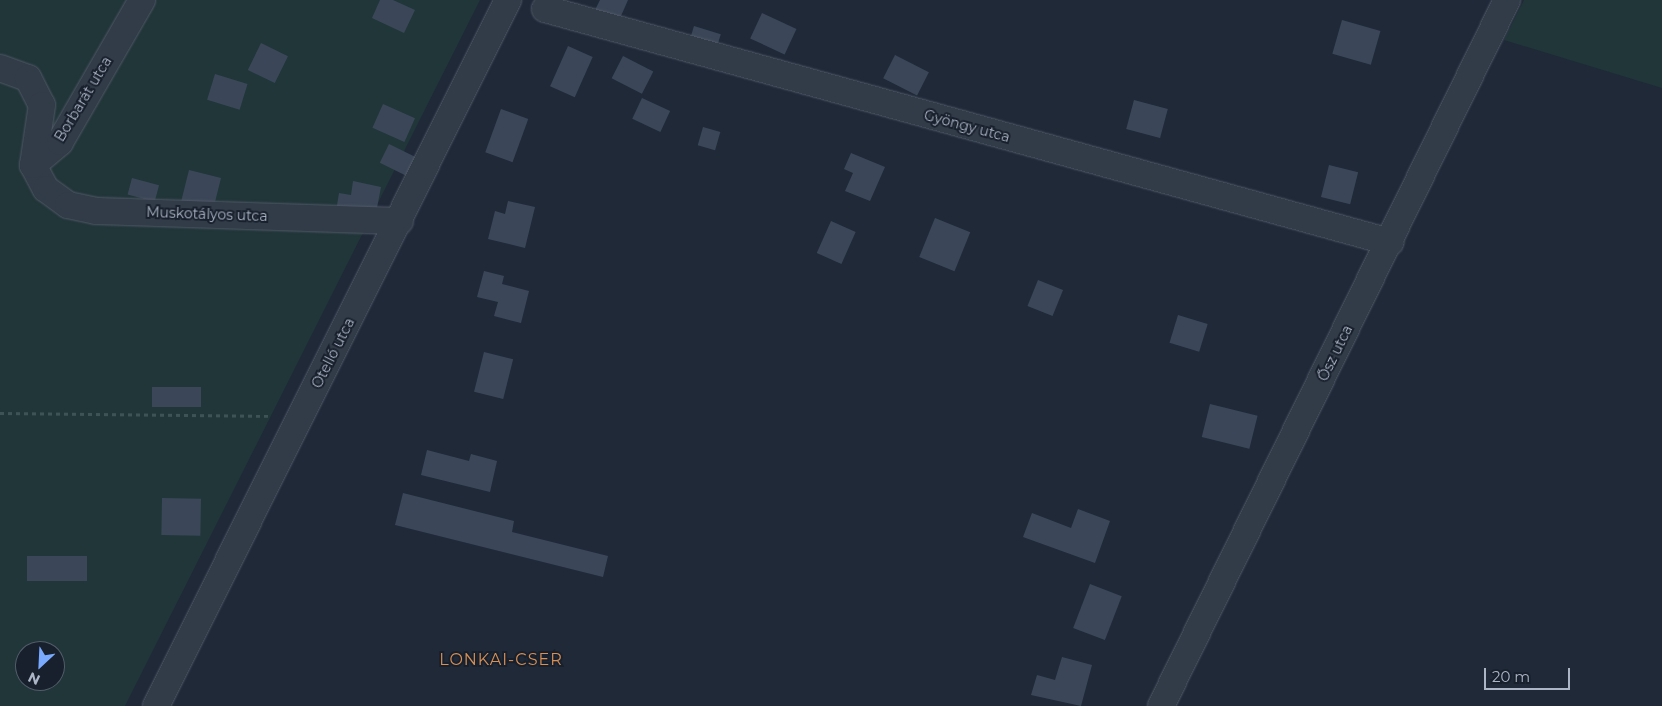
<!DOCTYPE html>
<meta charset="utf-8">
<style>
body{margin:0}
#map{position:relative;width:1662px;height:706px;overflow:hidden;background:#1f2938;font-family:Montserrat,sans-serif}
div>[style]{position:absolute}
.green>*{inset:0;background:#213639}
.building>*{inset:0;background:#3b4758;transform-origin:0 0}
.path>*{height:3px;margin-top:-1.5px;transform-origin:0;background:repeating-linear-gradient(90deg,#3e5356 0 4px,transparent 0 8px)}
.roads{filter:drop-shadow(0 0 1px #505866) drop-shadow(0 0 1px #505866)}
.street>*{height:26px;margin:-13px;padding:0 13px;transform-origin:13px;border-radius:13px;background:#323b48}
span{translate:-50% -50%;white-space:nowrap;text-align:center;line-height:1.15;-webkit-text-stroke:4px #18202d;paint-order:stroke}
.street-label{font-size:14px;color:#acb5c5}
.quarter-label{font-size:16px;color:#d89055;letter-spacing:1px}
.north{position:absolute;left:15px;top:641px;width:50px;height:50px;box-sizing:border-box;background:#18202d;border:1px solid #535c6a;border-radius:50%;rotate:205deg;font-size:14px;font-weight:700;line-height:20px;text-align:center;color:#acb5c5}
.north::after{content:'';display:block;margin:auto;width:18px;height:22px;background:#7aaafd;clip-path:polygon(50% 0,100% 100%,50% 72%,0 100%)}
.scale{position:absolute;left:1484px;top:668px;width:86px;height:22px;box-sizing:border-box;border:2px solid #acb5c5;border-top:0;padding-left:6px;font-size:15px;line-height:18px;white-space:nowrap;color:#acb5c5;-webkit-text-stroke:4px #18202d;paint-order:stroke}
</style>
<div id="map">
<div class="green">
<div style="clip-path:polygon(evenodd,0 0,480px 0,125px 706px,0 706px,0 0,25px 651px,55px 651px,55px 681px,25px 681px,25px 651px)"></div>
<div style="clip-path:polygon(1524px 0,1662px 0,1662px 88px,1504px 40px)"></div>
</div>
<div class="building">
<div style="clip-path:polygon(380px 0,393px 0,415px 10px,404px 33px,372px 18px)"></div>
<div style="clip-path:polygon(600px 0,628px 0,617px 25px,593px 14px)"></div>
<div style="left:762px;top:13px;width:38px;height:28px;rotate:25deg"></div>
<div style="left:1342px;top:20px;width:40px;height:35px;rotate:16deg"></div>
<div style="left:694px;top:26px;width:28px;height:18px;rotate:17deg"></div>
<div style="left:261px;top:43px;width:30px;height:30px;rotate:26deg"></div>
<div style="left:568px;top:46px;width:27px;height:44px;rotate:24deg"></div>
<div style="left:895px;top:55px;width:38px;height:26px;rotate:27deg"></div>
<div style="left:623px;top:56px;width:34px;height:25px;rotate:27deg"></div>
<div style="left:215px;top:74px;width:34px;height:27px;rotate:17deg"></div>
<div style="left:642px;top:98px;width:31px;height:23px;rotate:25deg"></div>
<div style="left:1134px;top:100px;width:35px;height:30px;rotate:15deg"></div>
<div style="left:383px;top:104px;width:35px;height:26px;rotate:24deg"></div>
<div style="left:501px;top:109px;width:29px;height:46px;rotate:20deg"></div>
<div style="left:703px;top:127px;width:18px;height:19px;rotate:16deg"></div>
<div style="left:389px;top:144px;width:30px;height:21px;rotate:26deg"></div>
<div style="clip-path:polygon(851px 153px,885px 167px,870px 201px,845px 191px,853px 173px,844px 169px)"></div>
<div style="left:1329px;top:165px;width:30px;height:33px;rotate:14deg"></div>
<div style="left:189px;top:170px;width:33px;height:34px;rotate:14deg"></div>
<div style="left:132px;top:178px;width:28px;height:17px;rotate:15deg"></div>
<div style="clip-path:polygon(353px 181px,381px 187px,375px 218px,336px 211px,339px 193px,351px 195px)"></div>
<div style="clip-path:polygon(508px 201px,535px 207px,525px 248px,488px 239px,495px 211px,505px 214px)"></div>
<div style="left:935px;top:218px;width:38px;height:42px;rotate:22deg"></div>
<div style="left:831px;top:221px;width:27px;height:35px;rotate:24deg"></div>
<div style="clip-path:polygon(484px 271px,504px 276px,502px 284px,529px 291px,521px 323px,494px 316px,498px 302px,477px 297px)"></div>
<div style="left:1038px;top:280px;width:27px;height:28px;rotate:22deg"></div>
<div style="left:1178px;top:315px;width:31px;height:29px;rotate:17deg"></div>
<div style="left:484px;top:352px;width:30px;height:41px;rotate:14deg"></div>
<div style="left:152px;top:387px;width:49px;height:20px"></div>
<div style="left:1210px;top:404px;width:49px;height:34px;rotate:14deg"></div>
<div style="clip-path:polygon(427px 450px,469px 461px,471px 454px,497px 461px,490px 492px,421px 475px)"></div>
<div style="clip-path:polygon(403px 493px,514px 521px,512px 532px,608px 556px,603px 577px,395px 525px)"></div>
<div style="left:162px;top:498px;width:39px;height:37px;rotate:1deg"></div>
<div style="clip-path:polygon(1078px 509px,1110px 521px,1095px 563px,1023px 537px,1032px 513px,1071px 528px)"></div>
<div style="left:27px;top:556px;width:60px;height:25px"></div>
<div style="left:1090px;top:584px;width:34px;height:47px;rotate:21deg"></div>
<div style="clip-path:polygon(1062px 657px,1092px 665px,1081px 706px,1031px 695px,1037px 675px,1055px 680px)"></div>
</div>
<div class="path">
<div style="left:0;top:413px;width:271px;rotate:0.6deg"></div>
</div>
<div class="roads">
<div class="street">
<div style="left:545px;top:9px;width:877px;rotate:15.42deg"></div>
<div style="left:0;top:68px;width:30px;rotate:20deg"></div>
<div style="left:28px;top:78px;width:30px;rotate:63deg"></div>
<div style="left:42px;top:105px;width:61px;rotate:98.5deg"></div>
<div style="left:33px;top:165px;width:27px;rotate:62deg"></div>
<div style="left:46px;top:189px;width:27px;rotate:36deg"></div>
<div style="left:68px;top:205px;width:29px;rotate:12deg"></div>
<div style="left:96px;top:211px;width:304px;rotate:1.9deg"></div>
<div style="left:33px;top:165px;width:35px;rotate:-40deg"></div>
<div style="left:60px;top:142px;width:164px;rotate:-60deg"></div>
<div style="left:156px;top:706px;width:789px;rotate:-63.5deg"></div>
<div style="left:1161px;top:706px;width:786px;rotate:-63.89deg"></div>
</div>
</div>
<div class="street-label">
<span style="left:83px;top:99px;rotate:-59deg">Borbarát utca</span>
<span style="left:967px;top:126px;rotate:15deg">Gyöngy utca</span>
<span style="left:207px;top:214px;rotate:2deg">Muskotályos utca</span>
<span style="left:333px;top:353px;rotate:-63deg">Otelló utca</span>
<span style="left:1335px;top:353px;rotate:-64deg">Ősz utca</span>
</div>
<div class="quarter-label">
<span style="left:501px;top:660px">LONKAI-CSER</span>
</div>
<div class="north">N</div>
<div class="scale">20 m</div>
</div>
